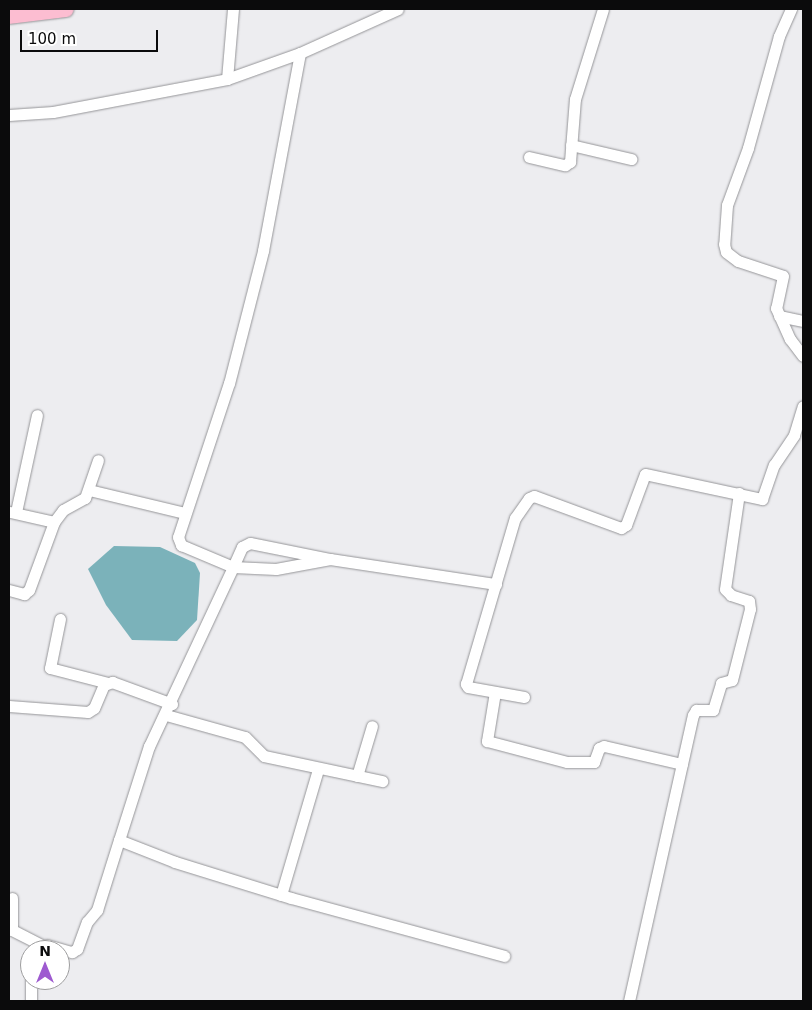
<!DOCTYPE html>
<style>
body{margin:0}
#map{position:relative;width:812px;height:1010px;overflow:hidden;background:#ededf0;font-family:"DejaVu Sans",sans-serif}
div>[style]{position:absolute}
.water>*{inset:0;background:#7bb2ba}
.roads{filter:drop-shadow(0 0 1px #959598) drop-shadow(0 0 1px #959598)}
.minor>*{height:11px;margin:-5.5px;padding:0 5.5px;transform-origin:5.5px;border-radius:5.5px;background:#fff}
.major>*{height:15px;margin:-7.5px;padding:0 7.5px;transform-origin:7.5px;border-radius:7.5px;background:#fcbdd1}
span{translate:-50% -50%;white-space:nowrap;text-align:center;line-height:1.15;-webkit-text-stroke:4px #fff;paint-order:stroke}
.frame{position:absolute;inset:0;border:10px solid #0b0b0c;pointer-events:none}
.north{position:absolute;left:20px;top:940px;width:50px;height:50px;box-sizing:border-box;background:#fff;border:1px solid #9d9d9e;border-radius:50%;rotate:0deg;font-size:14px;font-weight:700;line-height:20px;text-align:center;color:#0b0b0c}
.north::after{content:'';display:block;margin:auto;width:18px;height:22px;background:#9e5ad0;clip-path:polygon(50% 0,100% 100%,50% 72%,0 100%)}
.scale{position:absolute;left:20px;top:30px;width:138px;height:22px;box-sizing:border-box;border:2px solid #0b0b0c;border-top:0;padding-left:6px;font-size:15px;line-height:18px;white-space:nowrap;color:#0b0b0c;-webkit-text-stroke:4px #fff;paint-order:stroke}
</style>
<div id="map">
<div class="water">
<div style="clip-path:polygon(114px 546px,160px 547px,195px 563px,200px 573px,197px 620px,177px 641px,132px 640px,106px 605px,88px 569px)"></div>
</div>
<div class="roads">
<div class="minor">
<div style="left:791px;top:9px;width:30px;rotate:114deg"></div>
<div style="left:779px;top:36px;width:116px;rotate:105.5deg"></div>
<div style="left:748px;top:148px;width:61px;rotate:110.2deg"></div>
<div style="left:727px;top:205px;width:39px;rotate:94deg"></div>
<div style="left:724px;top:244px;width:8px;rotate:76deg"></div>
<div style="left:726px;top:252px;width:15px;rotate:37deg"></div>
<div style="left:738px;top:261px;width:47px;rotate:18.4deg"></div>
<div style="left:783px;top:276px;width:33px;rotate:102deg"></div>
<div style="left:776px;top:308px;width:34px;rotate:66deg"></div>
<div style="left:790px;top:339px;width:21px;rotate:53deg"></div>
<div style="left:300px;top:53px;width:201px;rotate:100.6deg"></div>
<div style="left:263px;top:251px;width:136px;rotate:104.4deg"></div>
<div style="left:229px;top:383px;width:162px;rotate:108.3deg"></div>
<div style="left:178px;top:537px;width:9px;rotate:69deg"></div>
<div style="left:181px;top:545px;width:56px;rotate:22.9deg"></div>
<div style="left:233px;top:567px;width:198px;rotate:115.1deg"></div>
<div style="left:149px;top:746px;width:99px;rotate:107.7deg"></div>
<div style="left:119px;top:840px;width:60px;rotate:21.4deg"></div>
<div style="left:175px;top:862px;width:121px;rotate:17.2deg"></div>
<div style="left:291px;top:898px;width:221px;rotate:15.2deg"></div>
<div style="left:227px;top:79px;width:70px;rotate:-85.1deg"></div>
<div style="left:9px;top:115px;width:44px;rotate:-3.9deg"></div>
<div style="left:53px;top:112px;width:177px;rotate:-10.7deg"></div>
<div style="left:227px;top:79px;width:77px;rotate:-19.6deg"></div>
<div style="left:300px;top:53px;width:107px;rotate:-24.2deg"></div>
<div style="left:571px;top:145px;width:62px;rotate:13.1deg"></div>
<div style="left:529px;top:157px;width:37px;rotate:13deg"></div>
<div style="left:565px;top:165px;width:6px;rotate:-31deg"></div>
<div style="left:570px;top:162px;width:63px;rotate:-85.5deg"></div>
<div style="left:575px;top:99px;width:94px;rotate:-72.7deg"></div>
<div style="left:779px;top:316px;width:25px;rotate:12deg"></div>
<div style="left:89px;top:490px;width:99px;rotate:13.5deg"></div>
<div style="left:10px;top:512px;width:45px;rotate:12.8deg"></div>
<div style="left:16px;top:512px;width:99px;rotate:-77.8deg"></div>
<div style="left:330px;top:559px;width:55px;rotate:169.5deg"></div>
<div style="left:276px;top:569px;width:43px;rotate:-177.3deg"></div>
<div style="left:233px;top:567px;width:22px;rotate:-66deg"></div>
<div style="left:242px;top:547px;width:9px;rotate:-27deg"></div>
<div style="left:250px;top:543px;width:82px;rotate:11.3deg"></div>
<div style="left:330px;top:559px;width:168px;rotate:8.6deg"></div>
<div style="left:9px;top:590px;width:16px;rotate:15deg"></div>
<div style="left:24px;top:594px;width:6px;rotate:-39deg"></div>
<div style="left:29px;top:590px;width:72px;rotate:-69.8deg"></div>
<div style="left:54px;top:522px;width:15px;rotate:-53deg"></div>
<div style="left:63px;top:510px;width:25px;rotate:-29deg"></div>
<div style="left:85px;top:498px;width:40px;rotate:-71.1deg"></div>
<div style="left:60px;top:619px;width:50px;rotate:101.5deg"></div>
<div style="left:50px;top:668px;width:60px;rotate:14.5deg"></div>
<div style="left:495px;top:692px;width:50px;rotate:99.3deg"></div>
<div style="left:487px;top:741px;width:83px;rotate:14.7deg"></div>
<div style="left:567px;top:762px;width:27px"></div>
<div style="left:594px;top:762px;width:15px;rotate:-70deg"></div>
<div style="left:599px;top:748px;width:5px;rotate:-22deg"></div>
<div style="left:604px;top:746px;width:80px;rotate:13deg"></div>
<div style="left:524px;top:697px;width:57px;rotate:-169.9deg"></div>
<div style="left:468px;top:687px;width:4px;rotate:-124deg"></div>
<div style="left:466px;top:684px;width:173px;rotate:-73.6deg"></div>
<div style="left:515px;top:518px;width:24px;rotate:-55deg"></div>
<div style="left:529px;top:498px;width:5px;rotate:-22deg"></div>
<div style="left:534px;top:496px;width:93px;rotate:20.2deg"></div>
<div style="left:621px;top:528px;width:6px;rotate:-31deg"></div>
<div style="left:626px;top:525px;width:54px;rotate:-69.6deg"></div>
<div style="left:645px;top:474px;width:120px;rotate:12.1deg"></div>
<div style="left:762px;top:499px;width:36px;rotate:-71deg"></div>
<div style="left:774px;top:465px;width:36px;rotate:-56deg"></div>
<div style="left:794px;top:435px;width:30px;rotate:-73deg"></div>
<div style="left:9px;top:706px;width:79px;rotate:4.3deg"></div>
<div style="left:88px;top:712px;width:7px;rotate:-34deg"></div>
<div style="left:94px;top:708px;width:25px;rotate:-67deg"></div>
<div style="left:104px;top:685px;width:9px;rotate:-21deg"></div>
<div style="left:112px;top:682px;width:64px;rotate:20.1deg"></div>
<div style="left:166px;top:715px;width:82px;rotate:15.6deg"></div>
<div style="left:245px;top:737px;width:27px;rotate:45deg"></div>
<div style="left:264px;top:756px;width:121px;rotate:12deg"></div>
<div style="left:357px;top:776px;width:52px;rotate:-73.3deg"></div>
<div style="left:281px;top:895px;width:131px;rotate:-73.6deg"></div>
<div style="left:12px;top:898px;width:32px;rotate:90deg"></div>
<div style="left:12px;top:930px;width:35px;rotate:27deg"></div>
<div style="left:39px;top:950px;width:9px;rotate:-32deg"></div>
<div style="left:47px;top:945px;width:26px;rotate:16deg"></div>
<div style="left:72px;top:952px;width:6px;rotate:-31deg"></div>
<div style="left:77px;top:949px;width:29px;rotate:-70deg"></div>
<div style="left:87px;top:922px;width:16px;rotate:-50deg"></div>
<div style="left:97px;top:910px;width:73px;rotate:-72.6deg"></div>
<div style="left:31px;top:980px;width:21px;rotate:90deg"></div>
<div style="left:629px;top:1001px;width:293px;rotate:-77.4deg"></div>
<div style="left:693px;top:715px;width:6px;rotate:-59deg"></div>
<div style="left:696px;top:710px;width:17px"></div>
<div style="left:713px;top:710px;width:28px;rotate:-73deg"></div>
<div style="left:721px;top:683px;width:11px;rotate:-15deg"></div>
<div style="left:732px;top:680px;width:73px;rotate:-75.8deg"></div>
<div style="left:750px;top:609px;width:8px;rotate:-97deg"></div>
<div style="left:749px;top:601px;width:19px;rotate:-162deg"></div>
<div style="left:731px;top:595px;width:8px;rotate:-135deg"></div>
<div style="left:725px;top:589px;width:97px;rotate:-81.7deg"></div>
</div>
<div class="major">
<div style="left:9px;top:16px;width:57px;rotate:-7deg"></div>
</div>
</div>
<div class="frame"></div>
<div class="north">N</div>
<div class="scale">100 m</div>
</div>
